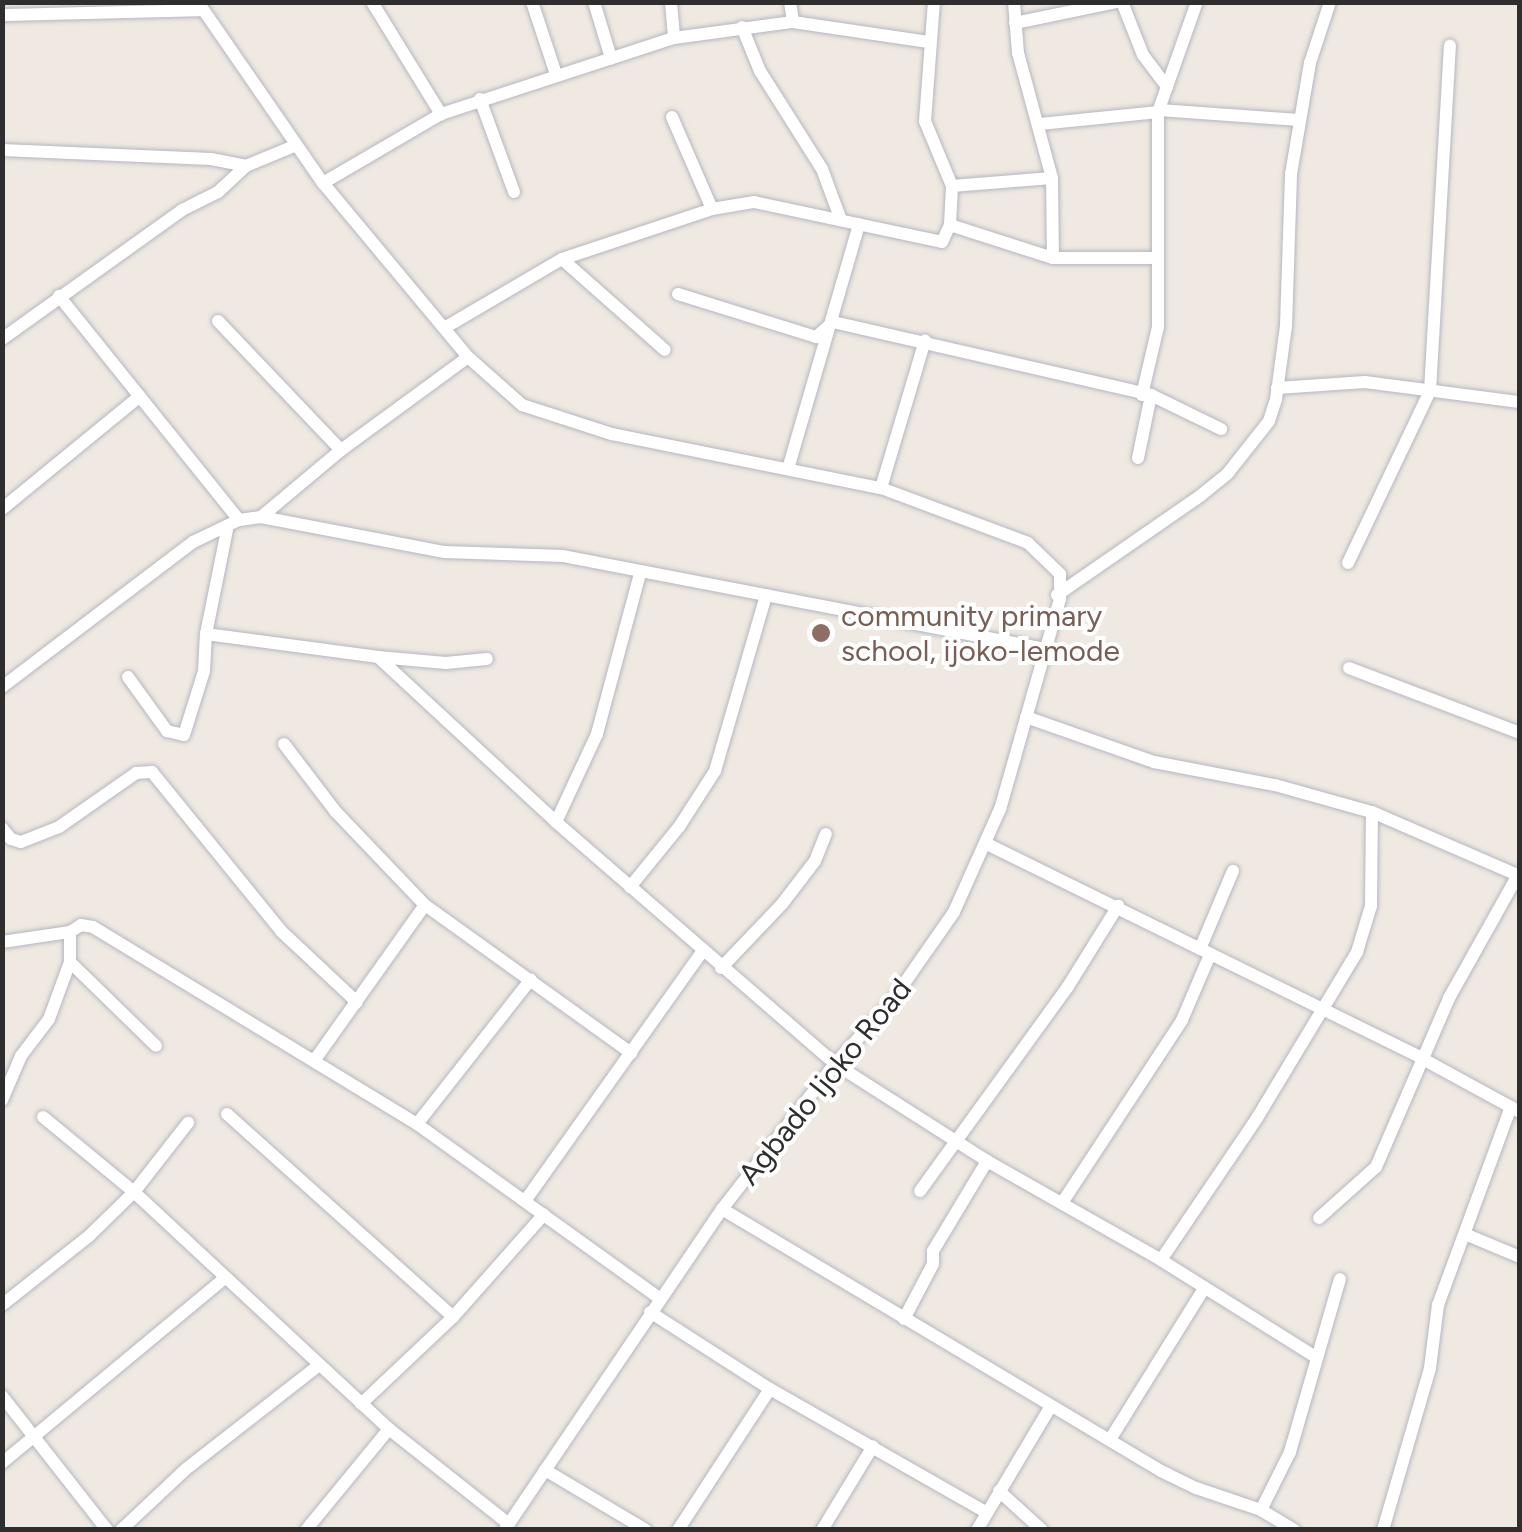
<!DOCTYPE html>
<style>
body{margin:0}
#map{position:relative;width:1522px;height:1532px;overflow:hidden;background:#efe9e1;font-family:Figtree,sans-serif}
div>[style]{position:absolute}
.roads{filter:drop-shadow(0 0 2px #b4b7c1) drop-shadow(0 0 2px #b4b7c1)}
.street>*{height:12px;margin:-6px;padding:0 6px;transform-origin:6px;border-radius:6px;background:#fff}
.dots>*{width:28px;height:28px;translate:-50% -50%;box-sizing:border-box;border:5px solid #fff;border-radius:50%}
span{translate:-50% -50%;white-space:nowrap;text-align:center;line-height:1.15;-webkit-text-stroke:8px #fff;paint-order:stroke}
.education-label{font-size:30px;color:#785e54}
.left{translate:0 -50%;text-align:left}
.street-label{font-size:30px;color:#2e2e2e}
.frame{position:absolute;inset:0;border:5px solid #2e2e2e;pointer-events:none}
</style>
<div id="map">
<div class="roads">
<div class="street">
<div style="left:198px;top:2px;width:220px;rotate:55.4deg"></div>
<div style="left:323px;top:183px;width:226px;rotate:50.2deg"></div>
<div style="left:468px;top:357px;width:72px;rotate:41.6deg"></div>
<div style="left:522px;top:405px;width:95px;rotate:17.9deg"></div>
<div style="left:612px;top:434px;width:274px;rotate:11.4deg"></div>
<div style="left:881px;top:488px;width:157px;rotate:20.5deg"></div>
<div style="left:1028px;top:543px;width:45px;rotate:44.1deg"></div>
<div style="left:1060px;top:574px;width:25px;rotate:90deg"></div>
<div style="left:1060px;top:599px;width:218px;rotate:105.9deg"></div>
<div style="left:1000px;top:809px;width:113px;rotate:114.1deg"></div>
<div style="left:954px;top:912px;width:108px;rotate:124.9deg"></div>
<div style="left:892px;top:1001px;width:85px;rotate:132.1deg"></div>
<div style="left:835px;top:1064px;width:184px;rotate:127.9deg"></div>
<div style="left:722px;top:1209px;width:387px;rotate:124.1deg"></div>
<div style="left:372px;top:2px;width:132px;rotate:58.4deg"></div>
<div style="left:532px;top:2px;width:76px;rotate:71.6deg"></div>
<div style="left:594px;top:2px;width:59px;rotate:73.1deg"></div>
<div style="left:671px;top:2px;width:36px;rotate:85deg"></div>
<div style="left:790px;top:2px;width:20px;rotate:81deg"></div>
<div style="left:1122px;top:2px;width:57px;rotate:68.4deg"></div>
<div style="left:1143px;top:55px;width:40px;rotate:53deg"></div>
<div style="left:2px;top:15px;width:200px;rotate:-1.4deg"></div>
<div style="left:1015px;top:23px;width:103px;rotate:-11.7deg"></div>
<div style="left:742px;top:27px;width:48px;rotate:67.8deg"></div>
<div style="left:760px;top:71px;width:116px;rotate:57.7deg"></div>
<div style="left:822px;top:169px;width:54px;rotate:69.6deg"></div>
<div style="left:480px;top:99px;width:99px;rotate:69.9deg"></div>
<div style="left:1159px;top:110px;width:140px;rotate:4.1deg"></div>
<div style="left:672px;top:117px;width:100px;rotate:66.5deg"></div>
<div style="left:1040px;top:124px;width:119px;rotate:-5.8deg"></div>
<div style="left:2px;top:150px;width:209px;rotate:2.5deg"></div>
<div style="left:211px;top:159px;width:36px;rotate:11deg"></div>
<div style="left:1052px;top:178px;width:80px;rotate:89.3deg"></div>
<div style="left:323px;top:183px;width:137px;rotate:-30.3deg"></div>
<div style="left:441px;top:114px;width:245px;rotate:-18.1deg"></div>
<div style="left:674px;top:38px;width:120px;rotate:-7.7deg"></div>
<div style="left:793px;top:22px;width:137px;rotate:8.4deg"></div>
<div style="left:952px;top:186px;width:100px;rotate:-4.6deg"></div>
<div style="left:1052px;top:178px;width:130px;rotate:-105.2deg"></div>
<div style="left:1018px;top:53px;width:51px;rotate:-94.5deg"></div>
<div style="left:950px;top:225px;width:108px;rotate:17.8deg"></div>
<div style="left:1053px;top:258px;width:102px"></div>
<div style="left:562px;top:259px;width:137px;rotate:41.5deg"></div>
<div style="left:678px;top:294px;width:145px;rotate:17.3deg"></div>
<div style="left:816px;top:337px;width:23px;rotate:-41deg"></div>
<div style="left:833px;top:322px;width:326px;rotate:12.9deg"></div>
<div style="left:1151px;top:395px;width:78px;rotate:25.9deg"></div>
<div style="left:59px;top:296px;width:287px;rotate:51.2deg"></div>
<div style="left:218px;top:321px;width:178px;rotate:46.4deg"></div>
<div style="left:446px;top:327px;width:134px;rotate:-30.4deg"></div>
<div style="left:562px;top:259px;width:158px;rotate:-18.4deg"></div>
<div style="left:712px;top:209px;width:43px;rotate:-9.5deg"></div>
<div style="left:754px;top:202px;width:192px;rotate:12deg"></div>
<div style="left:942px;top:242px;width:19px;rotate:-65deg"></div>
<div style="left:950px;top:225px;width:39px;rotate:-87deg"></div>
<div style="left:952px;top:186px;width:70px;rotate:-112.6deg"></div>
<div style="left:925px;top:121px;width:119px;rotate:-85.7deg"></div>
<div style="left:2px;top:339px;width:221px;rotate:-35.6deg"></div>
<div style="left:182px;top:210px;width:40px;rotate:-26.6deg"></div>
<div style="left:218px;top:192px;width:38px;rotate:-43deg"></div>
<div style="left:246px;top:166px;width:52px;rotate:-22.6deg"></div>
<div style="left:1277px;top:388px;width:88px;rotate:-3.9deg"></div>
<div style="left:1365px;top:382px;width:156px;rotate:7.4deg"></div>
<div style="left:1142px;top:395px;width:70px;rotate:-76.8deg"></div>
<div style="left:1158px;top:327px;width:215px;rotate:-90deg"></div>
<div style="left:1158px;top:112px;width:117px;rotate:-70.5deg"></div>
<div style="left:1138px;top:458px;width:64px;rotate:-78.3deg"></div>
<div style="left:788px;top:469px;width:255px;rotate:-73.8deg"></div>
<div style="left:881px;top:488px;width:154px;rotate:-73.4deg"></div>
<div style="left:2px;top:509px;width:178px;rotate:-39.3deg"></div>
<div style="left:261px;top:517px;width:187px;rotate:10.8deg"></div>
<div style="left:445px;top:552px;width:118px;rotate:1.9deg"></div>
<div style="left:563px;top:556px;width:490px;rotate:10.9deg"></div>
<div style="left:1348px;top:563px;width:191px;rotate:-64.5deg"></div>
<div style="left:1430px;top:391px;width:346px;rotate:-86.7deg"></div>
<div style="left:1057px;top:595px;width:174px;rotate:-34.7deg"></div>
<div style="left:1200px;top:496px;width:36px;rotate:-39deg"></div>
<div style="left:1228px;top:473px;width:66px;rotate:-51.7deg"></div>
<div style="left:1269px;top:421px;width:23px;rotate:-72deg"></div>
<div style="left:1276px;top:399px;width:74px;rotate:-82.2deg"></div>
<div style="left:1286px;top:326px;width:152px;rotate:-88.1deg"></div>
<div style="left:1291px;top:174px;width:113px;rotate:-80.3deg"></div>
<div style="left:1310px;top:63px;width:64px;rotate:-71.8deg"></div>
<div style="left:206px;top:634px;width:174px;rotate:7.6deg"></div>
<div style="left:378px;top:657px;width:68px;rotate:5deg"></div>
<div style="left:446px;top:663px;width:41px;rotate:-5.6deg"></div>
<div style="left:378px;top:657px;width:243px;rotate:42.8deg"></div>
<div style="left:556px;top:822px;width:369px;rotate:40.9deg"></div>
<div style="left:835px;top:1064px;width:180px;rotate:32.5deg"></div>
<div style="left:987px;top:1161px;width:200px;rotate:29.6deg"></div>
<div style="left:1161px;top:1260px;width:184px;rotate:32.1deg"></div>
<div style="left:1349px;top:668px;width:183px;rotate:20.8deg"></div>
<div style="left:128px;top:677px;width:67px;rotate:54.2deg"></div>
<div style="left:167px;top:731px;width:17px;rotate:13deg"></div>
<div style="left:184px;top:735px;width:67px;rotate:-72.6deg"></div>
<div style="left:204px;top:671px;width:37px;rotate:-87deg"></div>
<div style="left:206px;top:634px;width:106px;rotate:-78.6deg"></div>
<div style="left:2px;top:687px;width:240px;rotate:-37.2deg"></div>
<div style="left:193px;top:542px;width:51px;rotate:-25.6deg"></div>
<div style="left:239px;top:520px;width:22px;rotate:-8deg"></div>
<div style="left:261px;top:517px;width:104px;rotate:-39.9deg"></div>
<div style="left:341px;top:450px;width:157px;rotate:-36.2deg"></div>
<div style="left:1026px;top:717px;width:136px;rotate:19.4deg"></div>
<div style="left:1154px;top:762px;width:123px;rotate:10.8deg"></div>
<div style="left:1275px;top:785px;width:101px;rotate:15.6deg"></div>
<div style="left:1372px;top:812px;width:161px;rotate:23.4deg"></div>
<div style="left:284px;top:744px;width:86px;rotate:52.6deg"></div>
<div style="left:336px;top:812px;width:129px;rotate:46.3deg"></div>
<div style="left:425px;top:905px;width:254px;rotate:35.7deg"></div>
<div style="left:556px;top:822px;width:97px;rotate:-65deg"></div>
<div style="left:597px;top:734px;width:166px;rotate:-75deg"></div>
<div style="left:2px;top:828px;width:14px;rotate:51deg"></div>
<div style="left:11px;top:839px;width:10px;rotate:17deg"></div>
<div style="left:21px;top:842px;width:41px;rotate:-21.5deg"></div>
<div style="left:59px;top:827px;width:94px;rotate:-35deg"></div>
<div style="left:136px;top:773px;width:16px;rotate:-4deg"></div>
<div style="left:152px;top:772px;width:205px;rotate:50.9deg"></div>
<div style="left:281px;top:931px;width:104px;rotate:43.1deg"></div>
<div style="left:987px;top:844px;width:484px;rotate:26.2deg"></div>
<div style="left:1421px;top:1058px;width:113px;rotate:28.6deg"></div>
<div style="left:630px;top:887px;width:77px;rotate:-50.8deg"></div>
<div style="left:679px;top:827px;width:67px;rotate:-57.3deg"></div>
<div style="left:715px;top:771px;width:182px;rotate:-73.8deg"></div>
<div style="left:2px;top:942px;width:69px;rotate:-8.4deg"></div>
<div style="left:1200px;top:949px;width:85px;rotate:-67.1deg"></div>
<div style="left:70px;top:962px;width:120px;rotate:44.3deg"></div>
<div style="left:721px;top:968px;width:88px;rotate:-46.4deg"></div>
<div style="left:782px;top:904px;width:54px;rotate:-52.5deg"></div>
<div style="left:815px;top:861px;width:29px;rotate:-68deg"></div>
<div style="left:314px;top:1061px;width:191px;rotate:-54.6deg"></div>
<div style="left:2px;top:1100px;width:48px;rotate:-66.6deg"></div>
<div style="left:21px;top:1056px;width:46px;rotate:-52.9deg"></div>
<div style="left:49px;top:1019px;width:61px;rotate:-69.8deg"></div>
<div style="left:70px;top:962px;width:30px;rotate:-90deg"></div>
<div style="left:70px;top:932px;width:13px;rotate:-32deg"></div>
<div style="left:81px;top:925px;width:12px;rotate:9deg"></div>
<div style="left:93px;top:927px;width:379px;rotate:31.3deg"></div>
<div style="left:417px;top:1124px;width:298px;rotate:35.7deg"></div>
<div style="left:227px;top:1114px;width:304px;rotate:41.9deg"></div>
<div style="left:43px;top:1117px;width:118px;rotate:39.5deg"></div>
<div style="left:134px;top:1192px;width:348px;rotate:42.9deg"></div>
<div style="left:389px;top:1429px;width:153px;rotate:38.4deg"></div>
<div style="left:417px;top:1124px;width:184px;rotate:-51.8deg"></div>
<div style="left:920px;top:1191px;width:251px;rotate:-54.1deg"></div>
<div style="left:1067px;top:988px;width:97px;rotate:-58.1deg"></div>
<div style="left:525px;top:1201px;width:305px;rotate:-54.6deg"></div>
<div style="left:1062px;top:1203px;width:219px;rotate:-56.7deg"></div>
<div style="left:1182px;top:1020px;width:69px;rotate:-66.8deg"></div>
<div style="left:722px;top:1209px;width:511px;rotate:30.83deg"></div>
<div style="left:1161px;top:1471px;width:39px;rotate:26deg"></div>
<div style="left:1196px;top:1488px;width:69px;rotate:18.7deg"></div>
<div style="left:1261px;top:1510px;width:39px;rotate:31deg"></div>
<div style="left:1319px;top:1218px;width:76px;rotate:-41.8deg"></div>
<div style="left:1376px;top:1167px;width:184px;rotate:-66.6deg"></div>
<div style="left:1449px;top:998px;width:141px;rotate:-60.7deg"></div>
<div style="left:1465px;top:1234px;width:60px;rotate:22.7deg"></div>
<div style="left:1161px;top:1260px;width:171px;rotate:-55.9deg"></div>
<div style="left:1257px;top:1118px;width:194px;rotate:-58.9deg"></div>
<div style="left:1357px;top:952px;width:48px;rotate:-73.1deg"></div>
<div style="left:1371px;top:906px;width:94px;rotate:-89.4deg"></div>
<div style="left:2px;top:1305px;width:111px;rotate:-38.4deg"></div>
<div style="left:89px;top:1236px;width:63px;rotate:-44.4deg"></div>
<div style="left:134px;top:1192px;width:88px;rotate:-52deg"></div>
<div style="left:650px;top:1312px;width:143px;rotate:32.7deg"></div>
<div style="left:770px;top:1389px;width:250px;rotate:29.7deg"></div>
<div style="left:904px;top:1319px;width:62px;rotate:-62.2deg"></div>
<div style="left:933px;top:1264px;width:13px;rotate:-90deg"></div>
<div style="left:933px;top:1251px;width:105px;rotate:-59deg"></div>
<div style="left:2px;top:1396px;width:170px;rotate:51.9deg"></div>
<div style="left:361px;top:1404px;width:127px;rotate:-43.4deg"></div>
<div style="left:453px;top:1317px;width:137px;rotate:-48.5deg"></div>
<div style="left:1111px;top:1438px;width:174px;rotate:-58.1deg"></div>
<div style="left:2px;top:1463px;width:290px;rotate:-39.7deg"></div>
<div style="left:545px;top:1470px;width:117px;rotate:30.7deg"></div>
<div style="left:999px;top:1491px;width:58px;rotate:42.2deg"></div>
<div style="left:1261px;top:1510px;width:65px;rotate:-63.4deg"></div>
<div style="left:1290px;top:1452px;width:180px;rotate:-73.9deg"></div>
<div style="left:121px;top:1530px;width:89px;rotate:-43.2deg"></div>
<div style="left:186px;top:1469px;width:169px;rotate:-38deg"></div>
<div style="left:306px;top:1530px;width:131px;rotate:-50.6deg"></div>
<div style="left:678px;top:1530px;width:168px;rotate:-56.9deg"></div>
<div style="left:822px;top:1530px;width:98px;rotate:-58.7deg"></div>
<div style="left:977px;top:1530px;width:144px;rotate:-59.2deg"></div>
<div style="left:1383px;top:1530px;width:169px;rotate:-73.8deg"></div>
<div style="left:1430px;top:1368px;width:64px;rotate:-82.8deg"></div>
<div style="left:1438px;top:1305px;width:211px;rotate:-69.8deg"></div>
</div>
</div>
<div class="dots">
<div style="left:821px;top:633px;background:#8d6e63"></div>
</div>
<div class="education-label">
<span class="left" style="left:841px;top:633px">community primary<br>school, ijoko-lemode</span>
</div>
<div class="street-label">
<span style="left:825px;top:1082px;rotate:-51deg">Agbado Ijoko Road</span>
</div>
<div class="frame"></div>
</div>
